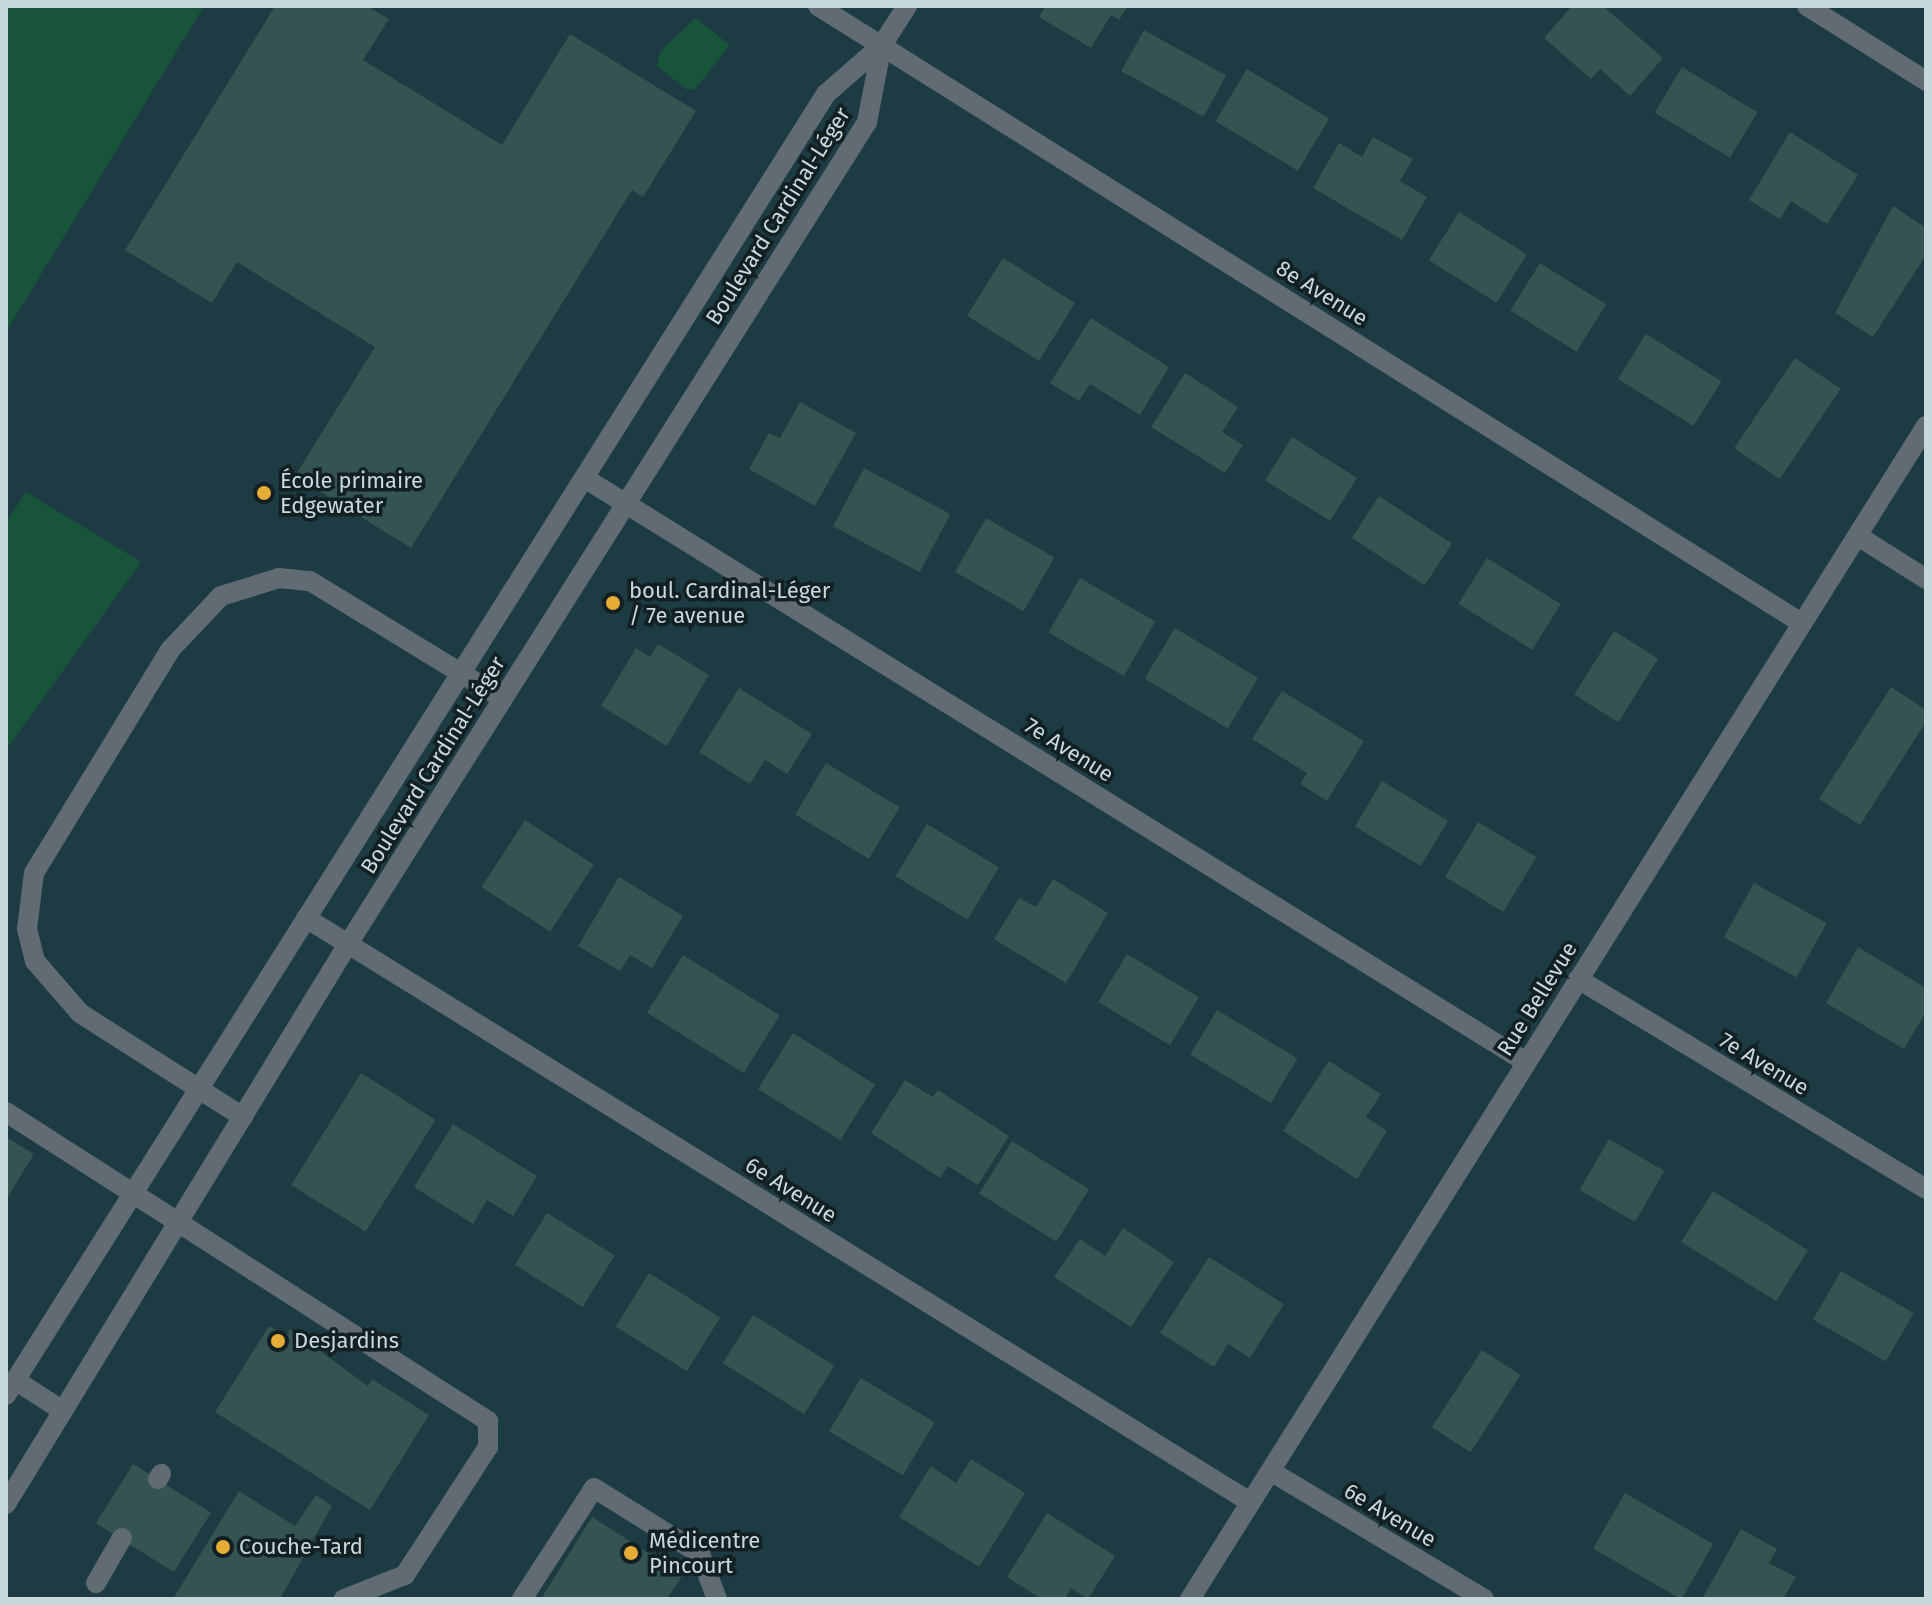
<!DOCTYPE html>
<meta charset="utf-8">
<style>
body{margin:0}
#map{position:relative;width:1932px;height:1605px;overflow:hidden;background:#1c3b42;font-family:"Fira Sans",sans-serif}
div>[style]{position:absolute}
.green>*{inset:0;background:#18543a}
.building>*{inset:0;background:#335451;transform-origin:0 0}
.service>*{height:20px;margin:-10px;padding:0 10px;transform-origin:10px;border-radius:10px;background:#616b73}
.minor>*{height:20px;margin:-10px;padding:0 10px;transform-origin:10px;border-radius:10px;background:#616b73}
.tertiary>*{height:20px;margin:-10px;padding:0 10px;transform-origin:10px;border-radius:10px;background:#616b73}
.dots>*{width:22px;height:22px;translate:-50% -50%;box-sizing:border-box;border:4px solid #132023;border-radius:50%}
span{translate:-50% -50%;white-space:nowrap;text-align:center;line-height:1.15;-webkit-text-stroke:7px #132023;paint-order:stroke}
.street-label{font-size:22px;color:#c7d9dd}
.poi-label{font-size:22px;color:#c7d9dd}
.left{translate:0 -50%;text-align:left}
.frame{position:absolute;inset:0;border:8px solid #c7d9dd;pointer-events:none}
</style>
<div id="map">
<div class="green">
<div style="clip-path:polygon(6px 6px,204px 6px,6px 332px)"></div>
<div style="clip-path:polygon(695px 18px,730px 45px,696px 88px,687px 90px,657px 66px,660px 52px)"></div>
<div style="clip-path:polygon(26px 492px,141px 562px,6px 750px,6px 523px)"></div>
</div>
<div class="building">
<div style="clip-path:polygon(275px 6px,367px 6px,389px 19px,363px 60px,502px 145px,570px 34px,696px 111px,643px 197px,632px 190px,411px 548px,295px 476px,375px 347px,237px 262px,212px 303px,125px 250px)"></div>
<div style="clip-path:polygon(1046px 6px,1128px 6px,1119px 20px,1111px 15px,1091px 48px,1039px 17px)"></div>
<div style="clip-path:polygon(1572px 6px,1603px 6px,1663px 58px,1630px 96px,1600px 69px,1591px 79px,1544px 38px)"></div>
<div style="left:1144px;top:30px;width:94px;height:47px;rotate:29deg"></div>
<div style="left:1682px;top:67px;width:88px;height:53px;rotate:31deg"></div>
<div style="left:1247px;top:69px;width:96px;height:61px;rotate:31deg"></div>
<div style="clip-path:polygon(1790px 132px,1858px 175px,1827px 224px,1791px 201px,1780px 219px,1749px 200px)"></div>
<div style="clip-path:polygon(1373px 137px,1413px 159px,1400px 181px,1427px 197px,1402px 240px,1313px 188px,1339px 143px,1362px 157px)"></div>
<div style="clip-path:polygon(1893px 206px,1926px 228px,1926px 255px,1873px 337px,1835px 313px)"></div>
<div style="left:1459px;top:212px;width:80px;height:57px;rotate:32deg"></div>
<div style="left:1003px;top:258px;width:85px;height:68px;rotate:32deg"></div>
<div style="left:1540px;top:263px;width:78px;height:56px;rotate:32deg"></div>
<div style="clip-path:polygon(1091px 318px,1169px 367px,1140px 415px,1090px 384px,1079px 401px,1050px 383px)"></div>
<div style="left:1646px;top:334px;width:89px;height:53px;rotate:32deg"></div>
<div style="left:1795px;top:358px;width:55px;height:109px;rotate:34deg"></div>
<div style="clip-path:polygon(1185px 373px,1238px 407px,1222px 432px,1243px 445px,1225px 473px,1151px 427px)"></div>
<div style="clip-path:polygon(800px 402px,856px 433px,815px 506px,749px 469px,769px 433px,780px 438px)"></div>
<div style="left:1292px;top:437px;width:77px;height:51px;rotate:32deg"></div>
<div style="left:864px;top:468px;width:98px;height:66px;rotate:28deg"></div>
<div style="left:1379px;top:496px;width:87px;height:50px;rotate:33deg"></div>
<div style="left:986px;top:518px;width:79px;height:62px;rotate:30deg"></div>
<div style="left:1487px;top:558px;width:87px;height:54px;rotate:32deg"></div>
<div style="left:1080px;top:578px;width:87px;height:63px;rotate:30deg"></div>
<div style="left:1175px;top:628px;width:97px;height:59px;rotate:31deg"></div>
<div style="left:1614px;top:631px;width:52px;height:75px;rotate:32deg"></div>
<div style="clip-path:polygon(658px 644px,709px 675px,667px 746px,601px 706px,636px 648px,650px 657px)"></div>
<div style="clip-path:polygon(1891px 687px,1926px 710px,1926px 722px,1860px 825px,1819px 799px)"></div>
<div style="clip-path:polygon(739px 688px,812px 734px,787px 774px,765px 760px,750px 784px,699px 752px)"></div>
<div style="clip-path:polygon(1282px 691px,1364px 741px,1327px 801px,1300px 784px,1307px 773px,1252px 739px)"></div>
<div style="left:826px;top:763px;width:86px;height:60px;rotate:31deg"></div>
<div style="left:1382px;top:781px;width:77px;height:53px;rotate:31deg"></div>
<div style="left:525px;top:820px;width:82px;height:80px;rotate:33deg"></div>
<div style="left:1478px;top:822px;width:68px;height:64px;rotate:31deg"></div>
<div style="left:927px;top:824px;width:84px;height:61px;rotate:31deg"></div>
<div style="clip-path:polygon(619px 877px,683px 916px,652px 968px,630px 955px,620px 971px,578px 946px)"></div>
<div style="clip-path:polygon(1053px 879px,1108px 913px,1066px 983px,994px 939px,1019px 898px,1036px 907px)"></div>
<div style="left:1754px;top:883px;width:83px;height:62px;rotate:29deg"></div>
<div style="clip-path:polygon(1858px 947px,1926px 988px,1926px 1012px,1904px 1049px,1826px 1003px)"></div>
<div style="left:1127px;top:954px;width:84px;height:56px;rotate:31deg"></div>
<div style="left:683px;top:955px;width:114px;height:68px;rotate:32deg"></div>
<div style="left:1217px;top:1010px;width:94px;height:52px;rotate:31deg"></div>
<div style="left:793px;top:1033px;width:97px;height:66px;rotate:32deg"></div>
<div style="clip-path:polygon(1329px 1061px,1381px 1094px,1366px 1117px,1387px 1131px,1357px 1179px,1283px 1131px)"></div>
<div style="left:361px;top:1073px;width:88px;height:132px;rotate:32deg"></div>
<div style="clip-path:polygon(905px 1080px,933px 1097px,938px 1090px,1009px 1136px,978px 1185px,948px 1166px,940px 1178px,871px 1133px)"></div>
<div style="clip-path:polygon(453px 1124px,537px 1176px,513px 1216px,487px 1200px,473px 1224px,414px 1187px)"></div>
<div style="clip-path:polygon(6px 1137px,34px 1154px,6px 1200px)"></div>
<div style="left:1609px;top:1139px;width:64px;height:59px;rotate:30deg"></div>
<div style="left:1012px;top:1141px;width:91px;height:62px;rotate:32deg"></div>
<div style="left:1713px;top:1191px;width:112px;height:60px;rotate:32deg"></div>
<div style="left:547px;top:1213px;width:80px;height:61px;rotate:32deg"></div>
<div style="clip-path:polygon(1123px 1228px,1174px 1262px,1131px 1327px,1054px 1277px,1080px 1239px,1105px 1256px)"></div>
<div style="clip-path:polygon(1209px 1257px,1284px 1304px,1250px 1358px,1228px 1344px,1214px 1367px,1160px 1333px)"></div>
<div style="left:1841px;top:1271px;width:84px;height:56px;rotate:30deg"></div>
<div style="left:649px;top:1273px;width:84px;height:63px;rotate:32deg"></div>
<div style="left:753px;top:1315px;width:96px;height:57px;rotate:32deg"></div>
<div style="clip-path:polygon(269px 1326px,286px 1336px,290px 1329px,368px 1386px,372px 1379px,429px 1415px,370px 1510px,215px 1412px)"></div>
<div style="left:1482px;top:1350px;width:46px;height:92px;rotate:33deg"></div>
<div style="left:861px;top:1378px;width:86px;height:62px;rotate:31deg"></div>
<div style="clip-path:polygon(971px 1459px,1025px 1493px,979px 1567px,899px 1517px,931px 1466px,956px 1483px)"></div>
<div style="left:133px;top:1464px;width:92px;height:70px;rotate:32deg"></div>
<div style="clip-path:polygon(239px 1491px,295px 1526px,316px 1495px,332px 1506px,280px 1599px,173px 1599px)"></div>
<div style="left:1625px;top:1493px;width:102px;height:64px;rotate:30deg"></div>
<div style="clip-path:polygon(1047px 1513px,1115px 1556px,1088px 1599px,1071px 1588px,1065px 1599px,1041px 1599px,1007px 1577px)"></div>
<div style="clip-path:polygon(592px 1517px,683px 1575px,667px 1599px,541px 1599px)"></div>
<div style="clip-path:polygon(1741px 1529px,1777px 1549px,1769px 1563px,1796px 1577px,1783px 1599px,1702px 1599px)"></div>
</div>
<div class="service">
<div style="left:6px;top:1112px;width:573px;rotate:32.66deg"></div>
<div style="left:488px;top:1421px;width:26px;rotate:90deg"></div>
<div style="left:488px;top:1447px;width:153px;rotate:123deg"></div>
<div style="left:405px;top:1575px;width:66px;rotate:158.5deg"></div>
<div style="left:243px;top:1117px;width:193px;rotate:-147.5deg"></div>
<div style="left:80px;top:1013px;width:69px;rotate:-130.9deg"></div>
<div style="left:35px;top:961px;width:33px;rotate:-104deg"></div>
<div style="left:27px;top:929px;width:56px;rotate:-82.9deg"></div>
<div style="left:34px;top:873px;width:261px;rotate:-58.6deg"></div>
<div style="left:170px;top:650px;width:74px;rotate:-46.6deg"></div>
<div style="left:221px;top:596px;width:61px;rotate:-17.2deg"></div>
<div style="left:279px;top:578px;width:31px;rotate:6deg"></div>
<div style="left:310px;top:581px;width:226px;rotate:31.4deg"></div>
<div style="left:15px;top:1380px;width:57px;rotate:32.9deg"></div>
<div style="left:158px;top:1479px;width:6px;rotate:-59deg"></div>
<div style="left:96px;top:1583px;width:52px;rotate:-60deg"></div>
<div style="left:522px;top:1599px;width:132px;rotate:-57deg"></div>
<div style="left:594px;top:1488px;width:125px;rotate:31.9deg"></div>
<div style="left:700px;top:1554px;width:48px;rotate:69.3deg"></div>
</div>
<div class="minor">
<div style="left:818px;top:6px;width:1159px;rotate:32.1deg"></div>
<div style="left:1807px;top:6px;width:141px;rotate:32.2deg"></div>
<div style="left:586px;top:479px;width:1106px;rotate:31.81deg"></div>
<div style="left:1858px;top:536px;width:80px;rotate:32.3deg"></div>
<div style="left:306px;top:918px;width:1110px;rotate:31.74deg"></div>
<div style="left:1578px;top:979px;width:406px;rotate:31.1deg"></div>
<div style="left:1272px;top:1472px;width:247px;rotate:30.9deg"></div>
<div style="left:1190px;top:1599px;width:1385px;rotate:-57.89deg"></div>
</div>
<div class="tertiary">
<div style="left:6px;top:1395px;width:1538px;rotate:-57.78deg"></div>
<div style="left:826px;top:94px;width:74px;rotate:-41.2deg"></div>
<div style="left:882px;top:45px;width:46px;rotate:-57.3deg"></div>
<div style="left:6px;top:1504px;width:656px;rotate:-58.59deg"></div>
<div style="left:348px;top:944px;width:972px;rotate:-57.73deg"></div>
<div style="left:867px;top:122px;width:78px;rotate:-79deg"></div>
</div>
<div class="dots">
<div style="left:264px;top:493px;background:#e6ad36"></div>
<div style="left:613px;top:603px;background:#e6ad36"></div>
<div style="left:278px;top:1341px;background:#e6ad36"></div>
<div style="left:223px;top:1547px;background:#e6ad36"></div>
<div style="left:631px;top:1553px;background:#e6ad36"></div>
</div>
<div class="street-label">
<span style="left:778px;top:216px;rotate:-58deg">Boulevard Cardinal-Léger</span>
<span style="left:1322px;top:293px;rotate:32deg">8e Avenue</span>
<span style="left:1069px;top:750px;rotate:32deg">7e Avenue</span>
<span style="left:433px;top:765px;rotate:-58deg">Boulevard Cardinal-Léger</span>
<span style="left:1537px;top:999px;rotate:-58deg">Rue Bellevue</span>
<span style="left:1764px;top:1064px;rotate:31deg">7e Avenue</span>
<span style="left:791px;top:1190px;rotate:32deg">6e Avenue</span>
<span style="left:1390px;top:1515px;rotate:31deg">6e Avenue</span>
</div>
<div class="poi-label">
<span class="left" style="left:280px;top:493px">École primaire<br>Edgewater</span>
<span class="left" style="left:629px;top:603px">boul. Cardinal-Léger<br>/ 7e avenue</span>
<span class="left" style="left:294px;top:1341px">Desjardins</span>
<span class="left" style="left:649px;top:1553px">Médicentre<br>Pincourt</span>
<span class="left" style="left:239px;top:1547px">Couche-Tard</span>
</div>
<div class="frame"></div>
</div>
